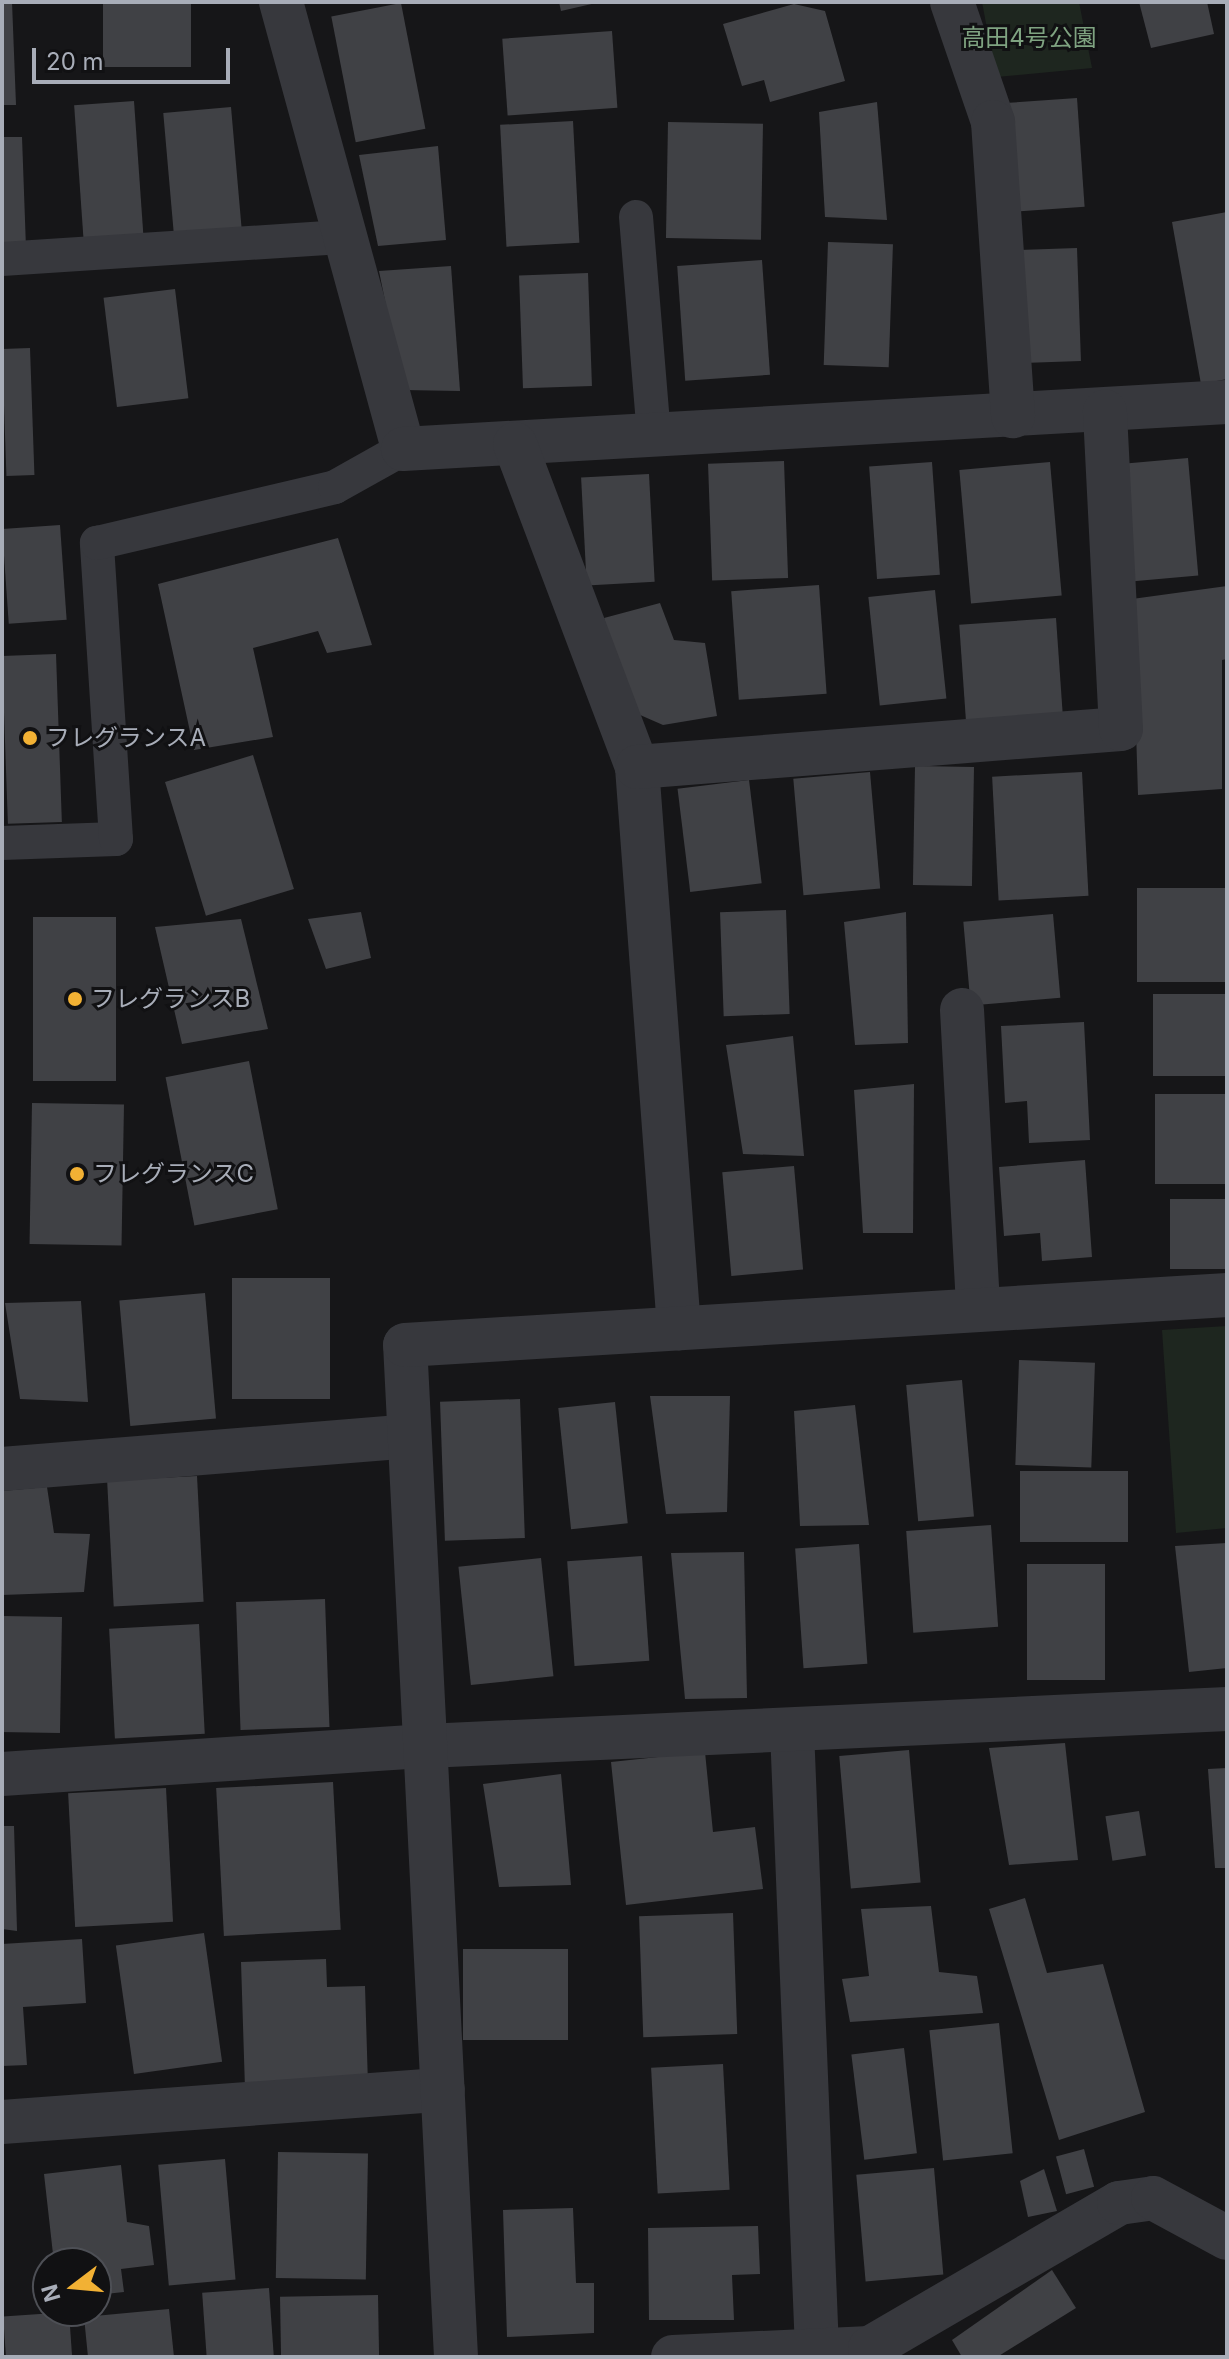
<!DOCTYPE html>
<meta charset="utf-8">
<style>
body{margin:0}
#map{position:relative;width:1229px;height:2359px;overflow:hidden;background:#161618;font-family:Inter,"Noto Sans JP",sans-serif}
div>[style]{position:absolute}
.green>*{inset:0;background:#1e261f}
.building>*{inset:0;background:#404145;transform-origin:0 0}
.lane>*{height:34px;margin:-17px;padding:0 17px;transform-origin:17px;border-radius:17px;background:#37383d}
.street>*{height:44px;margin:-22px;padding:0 22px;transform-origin:22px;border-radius:22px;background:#37383d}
.dots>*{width:22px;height:22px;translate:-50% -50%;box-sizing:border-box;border:4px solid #111113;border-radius:50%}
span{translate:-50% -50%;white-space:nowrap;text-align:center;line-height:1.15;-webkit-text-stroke:6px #111113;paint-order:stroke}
.park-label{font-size:24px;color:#7fa381}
.poi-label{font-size:24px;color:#a8adb8}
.left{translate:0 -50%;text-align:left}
.frame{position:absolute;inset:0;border:4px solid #a8adb8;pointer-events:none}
.north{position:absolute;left:32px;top:2247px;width:80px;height:80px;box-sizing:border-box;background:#111113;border:2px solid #4d4f55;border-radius:50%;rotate:254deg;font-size:22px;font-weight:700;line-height:32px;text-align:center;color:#a8adb8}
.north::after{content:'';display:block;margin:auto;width:28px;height:36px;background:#f2b134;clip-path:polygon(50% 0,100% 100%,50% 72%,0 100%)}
.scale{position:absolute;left:32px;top:48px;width:198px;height:36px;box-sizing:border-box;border:4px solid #a8adb8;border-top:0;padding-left:10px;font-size:24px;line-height:28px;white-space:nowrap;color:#a8adb8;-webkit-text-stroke:6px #111113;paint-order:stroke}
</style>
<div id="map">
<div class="green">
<div style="clip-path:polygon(982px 2px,1079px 2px,1092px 68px,996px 77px)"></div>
<div style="clip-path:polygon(1227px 1326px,1227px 1528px,1176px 1533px,1162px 1330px)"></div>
</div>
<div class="building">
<div style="clip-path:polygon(2px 2px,12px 2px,16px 105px,2px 105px)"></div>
<div style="left:103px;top:2px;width:88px;height:65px"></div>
<div style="clip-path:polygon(559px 2px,596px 2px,596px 3px,561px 11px)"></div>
<div style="clip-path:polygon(1139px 2px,1207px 2px,1214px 34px,1151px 48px)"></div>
<div style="left:401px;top:3px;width:128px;height:71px;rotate:79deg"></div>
<div style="clip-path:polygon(794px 4px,825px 11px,845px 81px,770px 102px,764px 80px,742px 86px,723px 24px)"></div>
<div style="left:612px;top:31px;width:77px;height:110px;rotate:86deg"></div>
<div style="left:1077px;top:98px;width:109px;height:68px;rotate:86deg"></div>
<div style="left:134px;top:101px;width:138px;height:60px;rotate:86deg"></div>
<div style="clip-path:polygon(877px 102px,887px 220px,825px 217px,819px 112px)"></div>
<div style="left:231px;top:107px;width:125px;height:68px;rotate:85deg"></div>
<div style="left:573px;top:121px;width:122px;height:73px;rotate:87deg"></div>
<div style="left:668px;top:122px;width:95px;height:116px;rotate:1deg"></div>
<div style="clip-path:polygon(2px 137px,22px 137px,26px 248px,2px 248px)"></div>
<div style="clip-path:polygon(438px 146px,446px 240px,378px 246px,359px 155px)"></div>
<div style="clip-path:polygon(1227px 212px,1227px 379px,1201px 384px,1172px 222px)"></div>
<div style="left:828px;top:242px;width:65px;height:123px;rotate:2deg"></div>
<div style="left:1077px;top:248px;width:113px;height:58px;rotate:88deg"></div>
<div style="left:762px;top:260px;width:115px;height:85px;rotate:86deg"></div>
<div style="clip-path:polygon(451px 266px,460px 391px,403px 390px,379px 271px)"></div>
<div style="left:588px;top:273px;width:113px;height:69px;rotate:88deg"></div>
<div style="left:175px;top:289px;width:110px;height:72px;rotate:83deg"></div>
<div style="left:30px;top:348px;width:127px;height:28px;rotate:88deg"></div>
<div style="left:1188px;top:458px;width:118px;height:65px;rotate:85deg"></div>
<div style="left:784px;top:461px;width:117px;height:76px;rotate:88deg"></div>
<div style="left:932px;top:462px;width:113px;height:63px;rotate:86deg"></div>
<div style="left:1050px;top:462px;width:134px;height:91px;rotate:85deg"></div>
<div style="left:649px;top:474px;width:108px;height:68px;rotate:87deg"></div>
<div style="left:60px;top:525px;width:95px;height:58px;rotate:86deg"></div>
<div style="clip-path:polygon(338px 538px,372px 645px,327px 653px,318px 631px,253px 648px,273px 737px,194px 750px,158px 584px)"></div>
<div style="left:819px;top:585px;width:109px;height:88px;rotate:86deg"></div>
<div style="clip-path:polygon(1227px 586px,1227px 659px,1222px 660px,1222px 789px,1138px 795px,1132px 599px)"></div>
<div style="left:935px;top:590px;width:109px;height:67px;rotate:84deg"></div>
<div style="clip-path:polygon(660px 603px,674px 640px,705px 643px,717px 716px,663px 725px,631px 711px,604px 618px)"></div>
<div style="left:1056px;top:618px;width:97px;height:97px;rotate:86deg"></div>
<div style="left:56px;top:654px;width:168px;height:54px;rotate:88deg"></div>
<div style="left:253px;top:755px;width:140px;height:92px;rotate:73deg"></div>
<div style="left:974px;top:767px;width:119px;height:59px;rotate:91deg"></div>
<div style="left:870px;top:772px;width:117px;height:77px;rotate:85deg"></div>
<div style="left:1082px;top:772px;width:124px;height:90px;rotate:87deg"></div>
<div style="left:749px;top:780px;width:104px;height:72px;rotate:83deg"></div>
<div style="left:1227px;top:888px;width:94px;height:90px;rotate:90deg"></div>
<div style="left:786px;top:910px;width:104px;height:66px;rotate:88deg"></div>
<div style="clip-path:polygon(361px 912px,371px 958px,326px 969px,308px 919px)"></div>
<div style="clip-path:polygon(906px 912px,908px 1043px,855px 1045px,844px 922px)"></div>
<div style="left:1053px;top:914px;width:84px;height:90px;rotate:85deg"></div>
<div style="left:116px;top:917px;width:164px;height:83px;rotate:90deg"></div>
<div style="clip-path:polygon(241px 919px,268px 1029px,182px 1044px,155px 927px)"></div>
<div style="left:1227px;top:994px;width:82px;height:74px;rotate:90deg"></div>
<div style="clip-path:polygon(1084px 1022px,1090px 1140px,1029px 1143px,1027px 1101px,1005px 1103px,1001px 1026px)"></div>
<div style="clip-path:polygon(793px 1036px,804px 1156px,743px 1154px,726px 1045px)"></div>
<div style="left:249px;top:1061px;width:151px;height:85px;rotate:79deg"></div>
<div style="clip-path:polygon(914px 1084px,913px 1233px,863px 1233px,854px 1090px)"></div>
<div style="left:1227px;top:1094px;width:90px;height:72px;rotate:90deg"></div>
<div style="left:32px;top:1103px;width:92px;height:141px;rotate:1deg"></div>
<div style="clip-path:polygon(1085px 1160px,1092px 1257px,1042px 1261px,1040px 1233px,1004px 1236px,999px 1167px)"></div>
<div style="left:794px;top:1166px;width:104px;height:72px;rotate:85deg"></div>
<div style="left:1227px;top:1199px;width:70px;height:57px;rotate:90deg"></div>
<div style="left:232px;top:1278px;width:98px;height:121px"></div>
<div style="left:205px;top:1293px;width:126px;height:86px;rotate:85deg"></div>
<div style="clip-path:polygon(81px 1301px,88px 1402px,20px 1399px,5px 1303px)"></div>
<div style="left:1019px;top:1360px;width:76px;height:105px;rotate:2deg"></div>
<div style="left:962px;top:1380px;width:137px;height:56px;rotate:85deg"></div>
<div style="clip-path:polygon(650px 1396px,730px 1396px,727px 1512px,666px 1514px)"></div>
<div style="left:520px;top:1399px;width:139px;height:80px;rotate:88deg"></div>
<div style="left:615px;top:1402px;width:122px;height:57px;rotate:84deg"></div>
<div style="clip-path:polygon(855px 1405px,869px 1525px,800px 1526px,794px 1411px)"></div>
<div style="left:1128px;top:1471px;width:71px;height:108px;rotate:90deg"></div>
<div style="left:197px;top:1476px;width:126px;height:90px;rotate:87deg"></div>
<div style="clip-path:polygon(47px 1487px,54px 1533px,90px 1534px,84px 1592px,2px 1595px,2px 1491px)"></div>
<div style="left:991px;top:1525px;width:102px;height:85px;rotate:86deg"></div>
<div style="clip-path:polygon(1227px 1543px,1227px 1668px,1189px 1672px,1175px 1546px)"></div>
<div style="left:859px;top:1544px;width:120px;height:64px;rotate:86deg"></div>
<div style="clip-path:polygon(744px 1552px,747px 1698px,685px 1699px,671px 1553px)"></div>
<div style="left:642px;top:1556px;width:105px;height:75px;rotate:86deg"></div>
<div style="left:541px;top:1558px;width:119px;height:83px;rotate:84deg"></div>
<div style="left:1027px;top:1564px;width:78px;height:116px"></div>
<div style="left:325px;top:1599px;width:128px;height:89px;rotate:88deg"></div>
<div style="left:2px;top:1616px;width:60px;height:116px;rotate:1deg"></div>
<div style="left:199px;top:1624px;width:110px;height:90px;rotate:87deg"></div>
<div style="clip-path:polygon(1065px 1743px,1078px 1860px,1009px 1865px,989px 1748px)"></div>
<div style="left:909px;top:1750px;width:133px;height:70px;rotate:85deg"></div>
<div style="clip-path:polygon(705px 1752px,713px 1832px,755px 1827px,763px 1889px,626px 1905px,611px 1762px)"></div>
<div style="clip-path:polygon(1227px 1768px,1227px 1868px,1215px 1868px,1208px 1769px)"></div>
<div style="clip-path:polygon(561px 1774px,571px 1885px,499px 1887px,483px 1784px)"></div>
<div style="left:333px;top:1782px;width:148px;height:117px;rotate:87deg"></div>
<div style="left:166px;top:1788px;width:134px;height:98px;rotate:87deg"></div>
<div style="left:1139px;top:1811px;width:45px;height:34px;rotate:81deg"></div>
<div style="clip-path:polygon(2px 1826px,14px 1826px,17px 1931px,2px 1929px)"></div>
<div style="clip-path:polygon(1025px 1898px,1047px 1973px,1103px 1964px,1145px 2112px,1059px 2140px,989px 1909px)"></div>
<div style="clip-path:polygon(931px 1906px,939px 1972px,977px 1976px,983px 2013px,850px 2022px,842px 1979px,869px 1976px,861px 1909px)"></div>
<div style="left:733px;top:1913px;width:121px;height:94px;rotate:88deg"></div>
<div style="left:204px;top:1933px;width:130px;height:89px;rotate:82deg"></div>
<div style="clip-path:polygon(82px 1939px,86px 2003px,23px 2007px,27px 2065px,2px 2066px,2px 1944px)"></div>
<div style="left:463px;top:1949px;width:105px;height:91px"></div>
<div style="clip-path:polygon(326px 1959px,327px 1987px,365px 1986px,368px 2085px,245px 2089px,241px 1962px)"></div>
<div style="left:999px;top:2023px;width:131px;height:70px;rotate:84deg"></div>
<div style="left:904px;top:2048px;width:106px;height:53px;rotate:83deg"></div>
<div style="left:723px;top:2064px;width:126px;height:72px;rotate:87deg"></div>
<div style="left:1084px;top:2149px;width:39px;height:29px;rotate:75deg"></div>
<div style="left:278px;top:2152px;width:90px;height:126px;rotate:1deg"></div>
<div style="left:225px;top:2159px;width:121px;height:67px;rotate:85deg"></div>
<div style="clip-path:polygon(121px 2165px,127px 2222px,149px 2226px,154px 2265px,121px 2269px,124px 2292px,96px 2295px,96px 2263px,54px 2263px,44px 2174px)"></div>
<div style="left:934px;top:2168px;width:107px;height:78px;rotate:85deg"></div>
<div style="clip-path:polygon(1044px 2169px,1057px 2211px,1028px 2217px,1020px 2181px)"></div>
<div style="clip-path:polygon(573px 2208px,576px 2283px,594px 2283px,594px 2333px,507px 2337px,503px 2210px)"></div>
<div style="clip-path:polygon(758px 2226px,760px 2274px,732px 2275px,734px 2320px,649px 2320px,648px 2228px)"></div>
<div style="clip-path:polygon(1052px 2270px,1076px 2308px,997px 2357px,962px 2357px,952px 2340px)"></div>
<div style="left:269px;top:2288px;width:69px;height:67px;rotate:86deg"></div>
<div style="left:378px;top:2295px;width:62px;height:98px;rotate:89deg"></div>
<div style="clip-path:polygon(169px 2309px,174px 2357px,88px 2357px,84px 2317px)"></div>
<div style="left:69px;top:2312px;width:45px;height:66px;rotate:86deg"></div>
</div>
<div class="lane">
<div style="left:636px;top:217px;width:219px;rotate:85.3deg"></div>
<div style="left:2px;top:259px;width:344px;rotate:-3.7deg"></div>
<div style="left:2px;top:843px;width:114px;rotate:-2deg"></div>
<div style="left:116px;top:839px;width:297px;rotate:-93.7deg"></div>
<div style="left:97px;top:543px;width:244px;rotate:-13.2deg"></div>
<div style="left:335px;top:487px;width:78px;rotate:-29.2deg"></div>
</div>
<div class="street">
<div style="left:281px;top:2px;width:463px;rotate:74.7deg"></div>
<div style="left:403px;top:449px;width:825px;rotate:-3.26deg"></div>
<div style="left:952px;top:2px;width:127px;rotate:71.1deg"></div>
<div style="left:993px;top:122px;width:295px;rotate:86.1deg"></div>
<div style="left:515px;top:444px;width:345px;rotate:69.3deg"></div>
<div style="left:637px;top:767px;width:563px;rotate:85.72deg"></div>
<div style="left:637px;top:767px;width:485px;rotate:-4.5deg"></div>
<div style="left:1121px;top:729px;width:318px;rotate:-92.9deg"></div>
<div style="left:962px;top:1010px;width:300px;rotate:86.9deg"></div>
<div style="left:2px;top:1469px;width:408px;rotate:-4.6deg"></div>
<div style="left:792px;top:1730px;width:621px;rotate:87.69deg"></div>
<div style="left:2px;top:1774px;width:425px;rotate:-3.8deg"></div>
<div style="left:426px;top:1746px;width:802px;rotate:-2.64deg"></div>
<div style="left:2px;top:2122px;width:442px;rotate:-4.2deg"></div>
<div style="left:456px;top:2357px;width:1013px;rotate:-92.88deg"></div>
<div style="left:405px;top:1345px;width:824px;rotate:-3.48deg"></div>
<div style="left:673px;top:2357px;width:197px;rotate:-2.6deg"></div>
<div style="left:870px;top:2348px;width:288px;rotate:-30.2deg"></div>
<div style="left:1119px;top:2203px;width:34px;rotate:-8deg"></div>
<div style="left:1153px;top:2198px;width:84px;rotate:28.4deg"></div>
</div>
<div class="dots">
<div style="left:30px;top:738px;background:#f2b134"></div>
<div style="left:75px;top:999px;background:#f2b134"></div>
<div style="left:77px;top:1174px;background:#f2b134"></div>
</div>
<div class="park-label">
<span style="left:1029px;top:38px">高田4号公園</span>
</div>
<div class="poi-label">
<span class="left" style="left:46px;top:738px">フレグランスA</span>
<span class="left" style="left:91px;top:999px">フレグランスB</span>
<span class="left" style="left:93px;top:1174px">フレグランスC</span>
</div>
<div class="frame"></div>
<div class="north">N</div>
<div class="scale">20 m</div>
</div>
